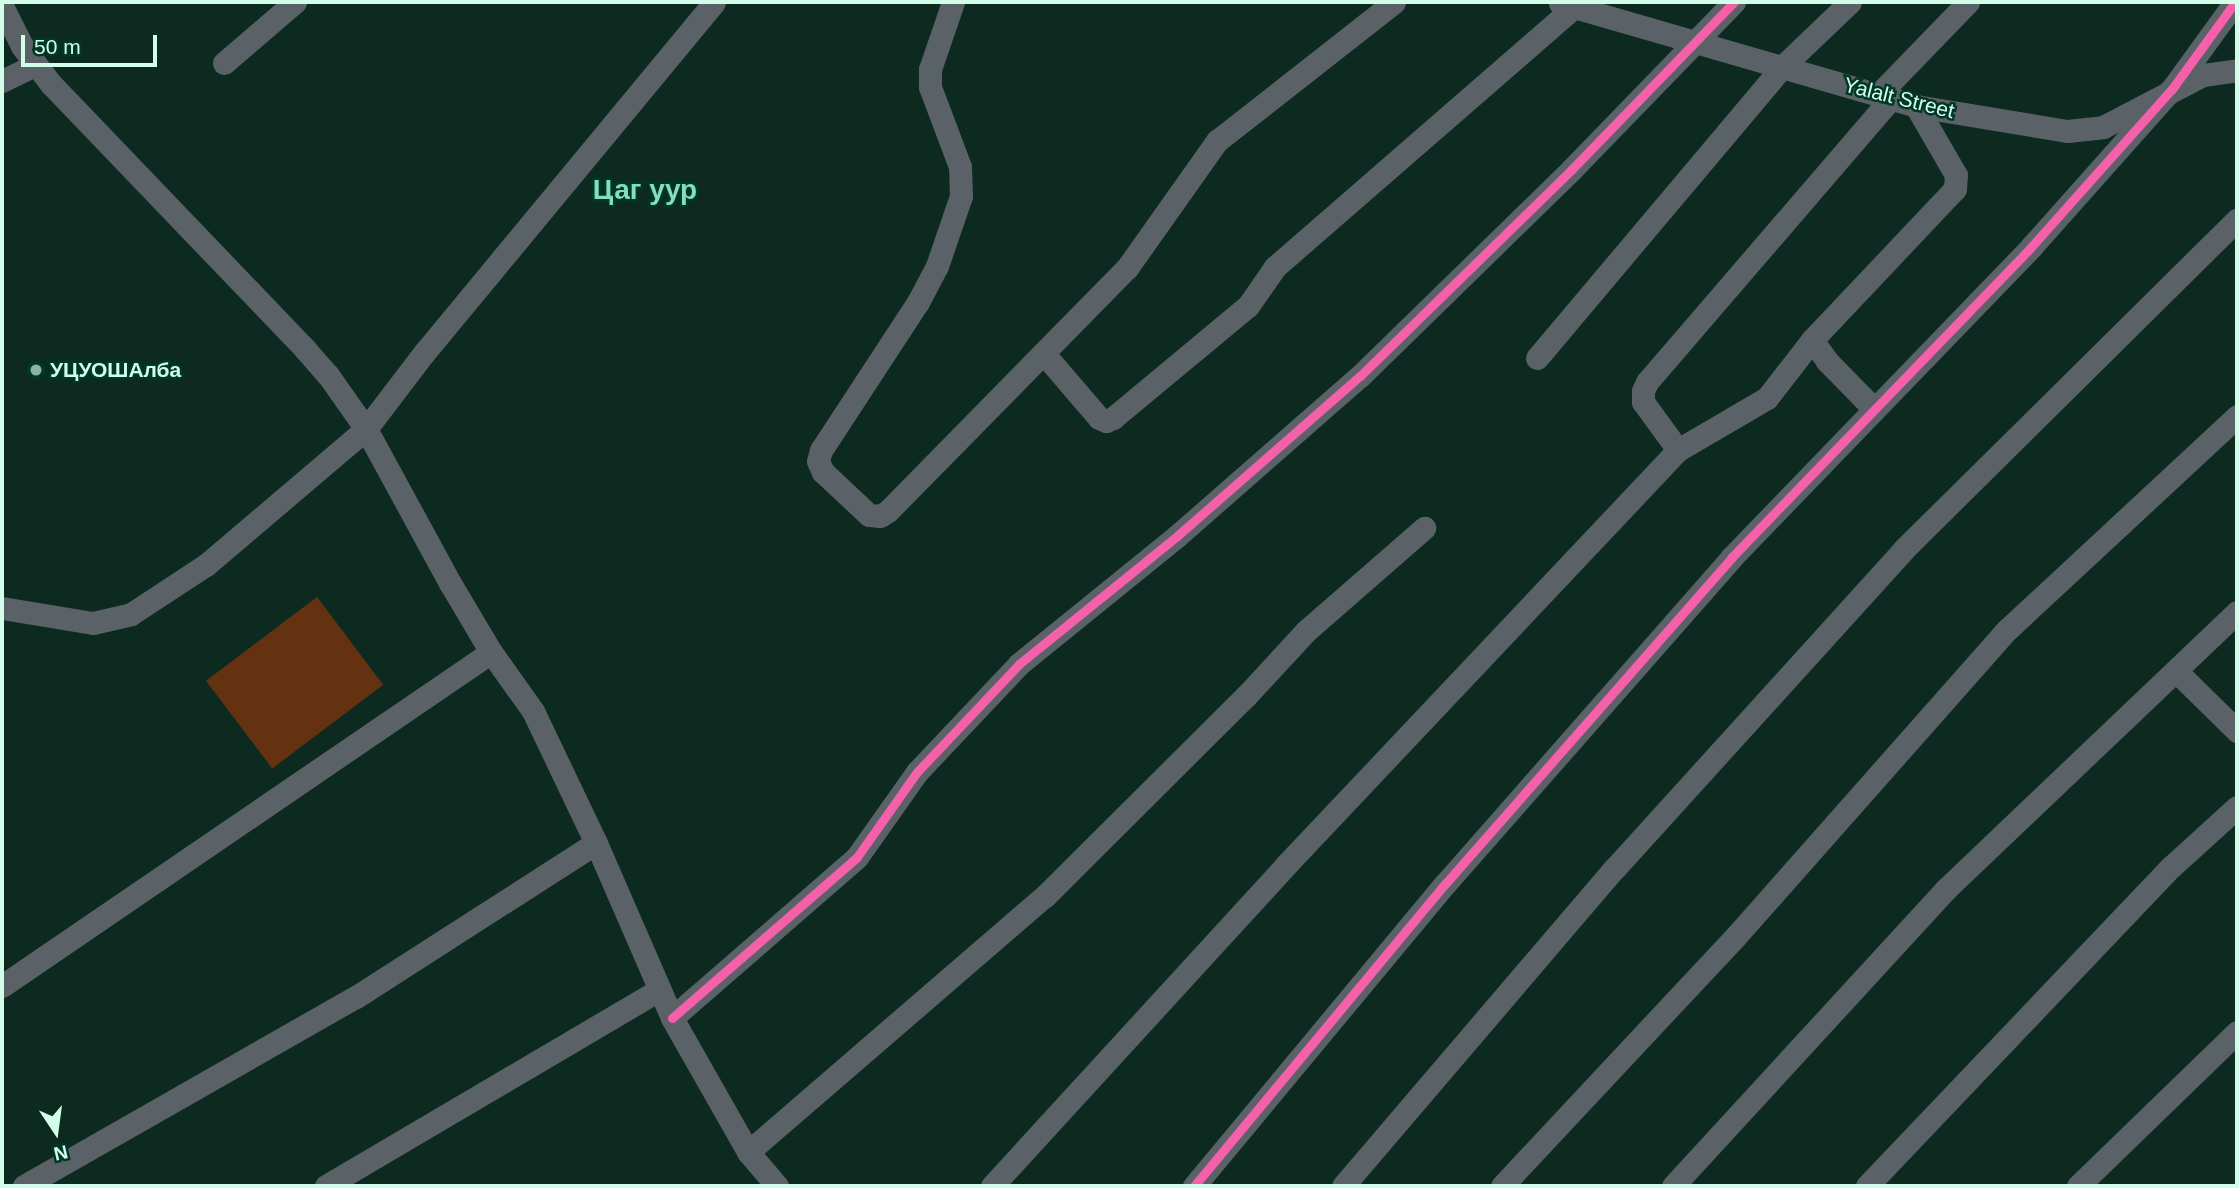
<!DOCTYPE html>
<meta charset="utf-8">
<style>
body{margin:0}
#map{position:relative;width:2239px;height:1188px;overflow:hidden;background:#0d2a21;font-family:Arial,sans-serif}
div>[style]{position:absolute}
.green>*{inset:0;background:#643211;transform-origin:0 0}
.minor>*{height:23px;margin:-11.5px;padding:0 11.5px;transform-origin:11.5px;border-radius:11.5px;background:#5a6167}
.cycleway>*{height:9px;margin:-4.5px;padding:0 4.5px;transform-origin:4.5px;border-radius:4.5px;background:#f560ab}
.dots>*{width:19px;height:19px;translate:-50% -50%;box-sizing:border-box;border:4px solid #003726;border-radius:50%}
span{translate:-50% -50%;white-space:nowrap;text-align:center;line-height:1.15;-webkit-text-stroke:5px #003726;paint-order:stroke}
.street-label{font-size:21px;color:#d1fde9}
.poi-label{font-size:21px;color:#d1fde9;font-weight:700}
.left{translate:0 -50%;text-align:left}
.district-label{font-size:28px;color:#83dfb9;font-weight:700}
.frame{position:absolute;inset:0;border:4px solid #d1fde9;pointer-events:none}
.north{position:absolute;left:21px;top:1097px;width:70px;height:70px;-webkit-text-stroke:5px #003726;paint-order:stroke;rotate:167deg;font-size:19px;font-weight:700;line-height:28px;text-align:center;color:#d1fde9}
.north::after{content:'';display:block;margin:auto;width:24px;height:32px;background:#d1fde9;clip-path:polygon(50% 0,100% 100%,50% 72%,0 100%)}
.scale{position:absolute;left:21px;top:35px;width:136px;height:32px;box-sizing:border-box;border:4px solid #d1fde9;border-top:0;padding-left:9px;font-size:21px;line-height:24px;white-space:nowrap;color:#d1fde9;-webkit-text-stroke:5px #003726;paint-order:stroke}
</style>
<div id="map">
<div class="green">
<div style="left:317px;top:597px;width:110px;height:139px;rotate:53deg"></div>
</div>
<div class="minor">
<div style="left:953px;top:2px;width:71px;rotate:108.9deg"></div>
<div style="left:930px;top:69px;width:18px;rotate:90deg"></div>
<div style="left:930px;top:87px;width:85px;rotate:69.4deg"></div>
<div style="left:960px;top:167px;width:29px;rotate:88deg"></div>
<div style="left:961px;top:196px;width:74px;rotate:108.9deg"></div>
<div style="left:937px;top:266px;width:41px;rotate:117.8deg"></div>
<div style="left:918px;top:302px;width:177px;rotate:123.2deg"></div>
<div style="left:821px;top:450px;width:11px;rotate:105deg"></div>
<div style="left:818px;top:461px;width:12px;rotate:66deg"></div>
<div style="left:823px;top:472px;width:63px;rotate:43.1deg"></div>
<div style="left:869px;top:515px;width:11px;rotate:5deg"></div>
<div style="left:880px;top:516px;width:9px;rotate:-32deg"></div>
<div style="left:888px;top:511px;width:341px;rotate:-45.5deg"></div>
<div style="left:1127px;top:268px;width:156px;rotate:-54.7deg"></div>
<div style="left:1217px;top:141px;width:225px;rotate:-38.1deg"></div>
<div style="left:1560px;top:3px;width:371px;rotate:16.1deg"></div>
<div style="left:1916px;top:106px;width:153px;rotate:9.4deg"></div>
<div style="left:2067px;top:131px;width:36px;rotate:-6deg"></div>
<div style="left:2103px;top:127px;width:113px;rotate:-27.5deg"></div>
<div style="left:2203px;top:75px;width:34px;rotate:-8deg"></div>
<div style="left:2px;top:6px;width:45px;rotate:63.4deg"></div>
<div style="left:22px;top:46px;width:48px;rotate:52.7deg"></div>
<div style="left:51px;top:84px;width:367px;rotate:46.2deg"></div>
<div style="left:305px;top:349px;width:35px;rotate:49deg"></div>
<div style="left:328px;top:375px;width:66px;rotate:54.9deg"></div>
<div style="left:366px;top:429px;width:175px;rotate:61.4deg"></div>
<div style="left:450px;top:583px;width:80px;rotate:59.3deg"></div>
<div style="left:491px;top:652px;width:72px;rotate:54.6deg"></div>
<div style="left:533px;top:711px;width:146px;rotate:64.5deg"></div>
<div style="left:596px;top:843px;width:191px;rotate:66.5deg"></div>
<div style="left:672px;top:1018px;width:154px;rotate:60.4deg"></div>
<div style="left:748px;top:1152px;width:45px;rotate:49.5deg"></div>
<div style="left:224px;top:63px;width:94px;rotate:-40.7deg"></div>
<div style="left:2px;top:81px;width:37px;rotate:-26deg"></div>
<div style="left:1879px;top:94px;width:128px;rotate:-45.9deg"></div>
<div style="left:1812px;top:340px;width:208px;rotate:-46.6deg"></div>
<div style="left:1955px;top:189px;width:14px;rotate:-86deg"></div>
<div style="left:1956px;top:175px;width:80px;rotate:-120.1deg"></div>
<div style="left:1045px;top:355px;width:83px;rotate:49.4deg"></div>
<div style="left:1099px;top:418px;width:8px;rotate:23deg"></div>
<div style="left:1106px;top:421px;width:8px;rotate:-23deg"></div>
<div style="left:1113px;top:418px;width:175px;rotate:-39.7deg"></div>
<div style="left:1248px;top:306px;width:47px;rotate:-55.3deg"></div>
<div style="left:1275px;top:267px;width:398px;rotate:-41deg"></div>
<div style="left:1537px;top:358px;width:379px;rotate:-49.9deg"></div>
<div style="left:1781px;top:68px;width:95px;rotate:-43.7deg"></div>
<div style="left:1678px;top:450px;width:59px;rotate:-126.1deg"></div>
<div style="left:1643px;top:402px;width:11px;rotate:-90deg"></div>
<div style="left:1643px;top:391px;width:10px;rotate:-66deg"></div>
<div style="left:1647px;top:382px;width:374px;rotate:-49.3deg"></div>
<div style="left:2px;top:608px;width:92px;rotate:9.4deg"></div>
<div style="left:93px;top:623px;width:39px;rotate:-13deg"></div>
<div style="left:131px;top:614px;width:90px;rotate:-33.2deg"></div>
<div style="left:206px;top:565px;width:210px;rotate:-40.4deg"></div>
<div style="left:366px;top:429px;width:96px;rotate:-52.7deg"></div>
<div style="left:424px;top:353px;width:455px;rotate:-50.4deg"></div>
<div style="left:2176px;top:671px;width:86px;rotate:44.5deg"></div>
<div style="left:2px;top:986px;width:592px;rotate:-34.33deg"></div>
<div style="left:672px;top:1018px;width:245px;rotate:-41deg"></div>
<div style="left:857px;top:857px;width:104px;rotate:-54.8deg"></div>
<div style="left:917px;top:772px;width:149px;rotate:-46.6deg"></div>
<div style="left:1019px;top:664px;width:203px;rotate:-39deg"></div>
<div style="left:1177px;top:536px;width:243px;rotate:-41.2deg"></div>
<div style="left:1360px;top:376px;width:296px;rotate:-44.3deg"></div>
<div style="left:1572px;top:169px;width:233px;rotate:-45.9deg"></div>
<div style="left:748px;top:1152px;width:392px;rotate:-40.8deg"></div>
<div style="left:1045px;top:896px;width:284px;rotate:-44.9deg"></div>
<div style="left:1246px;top:696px;width:88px;rotate:-47.3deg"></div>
<div style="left:1306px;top:631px;width:157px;rotate:-41.1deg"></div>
<div style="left:24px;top:1186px;width:382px;rotate:-29.7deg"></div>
<div style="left:356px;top:997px;width:285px;rotate:-32.7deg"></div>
<div style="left:326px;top:1186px;width:386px;rotate:-30.5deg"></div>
<div style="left:992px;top:1186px;width:434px;rotate:-47.5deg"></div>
<div style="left:1285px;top:866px;width:572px;rotate:-46.63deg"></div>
<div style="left:1678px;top:450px;width:103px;rotate:-30.3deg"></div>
<div style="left:1767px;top:398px;width:73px;rotate:-52.2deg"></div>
<div style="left:1812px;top:340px;width:26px;rotate:54deg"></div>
<div style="left:1827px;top:361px;width:66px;rotate:45.6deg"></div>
<div style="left:1194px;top:1186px;width:393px;rotate:-50.3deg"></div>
<div style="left:1445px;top:884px;width:434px;rotate:-48.7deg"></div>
<div style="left:1731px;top:558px;width:432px;rotate:-46deg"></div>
<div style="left:2031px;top:247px;width:212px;rotate:-48.3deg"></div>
<div style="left:2172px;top:89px;width:107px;rotate:-54.1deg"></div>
<div style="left:1343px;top:1186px;width:418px;rotate:-49.5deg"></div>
<div style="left:1615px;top:868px;width:430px;rotate:-47.8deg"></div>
<div style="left:1904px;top:549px;width:468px;rotate:-44.7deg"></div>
<div style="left:1502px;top:1186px;width:342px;rotate:-46.9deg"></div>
<div style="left:1736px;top:936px;width:410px;rotate:-48.5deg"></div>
<div style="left:2008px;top:629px;width:313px;rotate:-42.9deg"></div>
<div style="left:1673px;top:1186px;width:402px;rotate:-47.4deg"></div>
<div style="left:1945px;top:890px;width:403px;rotate:-43.6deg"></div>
<div style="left:1867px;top:1186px;width:441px;rotate:-46.4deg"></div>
<div style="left:2171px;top:867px;width:89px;rotate:-42.3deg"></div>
<div style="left:2078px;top:1186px;width:221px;rotate:-44.1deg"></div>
</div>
<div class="cycleway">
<div style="left:672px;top:1018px;width:245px;rotate:-41deg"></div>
<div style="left:857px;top:857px;width:104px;rotate:-54.8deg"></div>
<div style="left:917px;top:772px;width:149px;rotate:-46.6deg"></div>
<div style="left:1019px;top:664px;width:203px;rotate:-39deg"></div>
<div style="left:1177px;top:536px;width:243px;rotate:-41.2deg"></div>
<div style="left:1360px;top:376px;width:296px;rotate:-44.3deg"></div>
<div style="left:1572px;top:169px;width:233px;rotate:-45.9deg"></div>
<div style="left:1194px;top:1186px;width:393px;rotate:-50.3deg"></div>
<div style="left:1445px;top:884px;width:434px;rotate:-48.7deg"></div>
<div style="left:1731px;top:558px;width:432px;rotate:-46deg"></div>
<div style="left:2031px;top:247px;width:212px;rotate:-48.3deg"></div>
<div style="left:2172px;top:89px;width:107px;rotate:-54.1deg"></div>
</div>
<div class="dots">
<div style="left:36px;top:370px;background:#8cb3a3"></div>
</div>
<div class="street-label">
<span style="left:1899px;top:98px;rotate:14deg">Yalalt Street</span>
</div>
<div class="poi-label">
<span class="left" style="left:50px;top:370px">УЦУОШАлба</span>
</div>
<div class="district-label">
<span style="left:645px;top:190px">Цаг уур</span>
</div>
<div class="frame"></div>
<div class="north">N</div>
<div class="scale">50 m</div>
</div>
